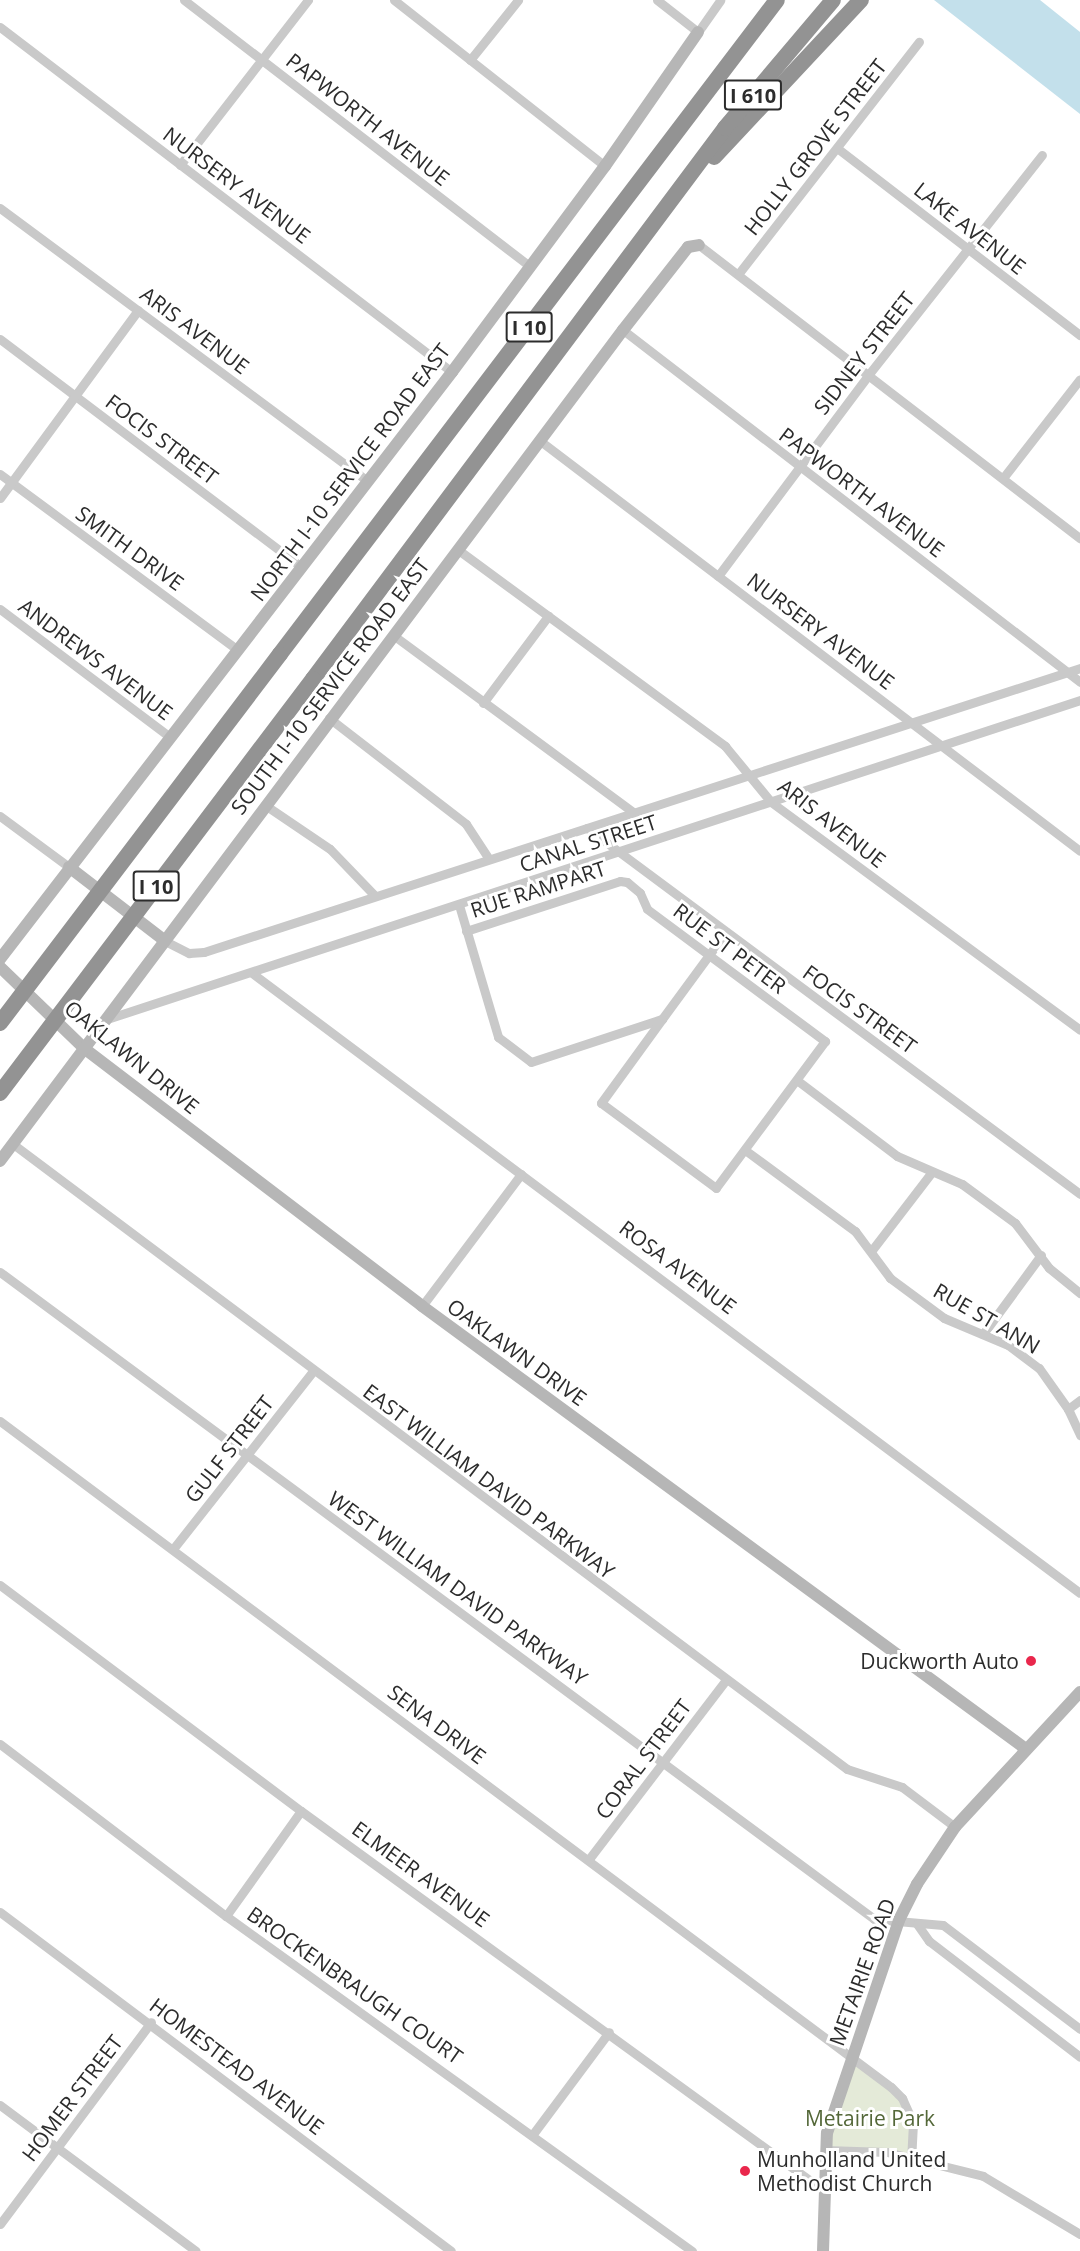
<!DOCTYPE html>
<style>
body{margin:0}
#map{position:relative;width:1080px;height:2251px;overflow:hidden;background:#fff;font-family:"Open Sans",sans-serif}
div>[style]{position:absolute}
.green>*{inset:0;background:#e4ead8}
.water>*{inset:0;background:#c3e0eb}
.street>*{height:9px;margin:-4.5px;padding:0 4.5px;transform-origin:4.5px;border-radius:4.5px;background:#c9c9c9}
.secondary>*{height:12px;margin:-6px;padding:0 6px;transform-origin:6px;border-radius:6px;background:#b6b6b6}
.highway>*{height:16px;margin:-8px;padding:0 8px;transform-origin:8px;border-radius:8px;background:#939393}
.highway-bridge>*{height:16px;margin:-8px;padding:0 8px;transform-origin:8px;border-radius:8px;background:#939393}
.dots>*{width:16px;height:16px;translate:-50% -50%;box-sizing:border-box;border:3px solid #fff;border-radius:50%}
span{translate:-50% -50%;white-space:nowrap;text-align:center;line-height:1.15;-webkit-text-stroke:6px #fff;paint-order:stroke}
.shield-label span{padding:2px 4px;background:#fff;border:2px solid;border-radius:4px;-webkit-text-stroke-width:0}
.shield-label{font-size:20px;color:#2c2c2c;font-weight:700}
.street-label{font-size:21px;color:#2c2c2c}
.poi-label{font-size:21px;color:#2c2c2c}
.right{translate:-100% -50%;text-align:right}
.left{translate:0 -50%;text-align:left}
.park-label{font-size:21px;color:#546839}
</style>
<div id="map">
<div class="green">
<div style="clip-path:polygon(851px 2057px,899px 2095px,913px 2123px,911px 2157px,825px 2150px)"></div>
</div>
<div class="water">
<div style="clip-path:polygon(934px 0,1040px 0,1080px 32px,1080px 114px)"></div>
</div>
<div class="street">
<div style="left:184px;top:0;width:436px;rotate:37.6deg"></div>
<div style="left:394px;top:0;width:268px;rotate:38.2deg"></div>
<div style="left:657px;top:0;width:52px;rotate:38deg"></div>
<div style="left:698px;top:32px;width:39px;rotate:-55deg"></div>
<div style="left:0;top:27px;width:569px;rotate:37.35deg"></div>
<div style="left:470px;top:60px;width:77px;rotate:-51.3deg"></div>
<div style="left:837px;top:148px;width:307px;rotate:37.6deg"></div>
<div style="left:180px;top:165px;width:209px;rotate:-52.2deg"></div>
<div style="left:0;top:208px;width:458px;rotate:36.6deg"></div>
<div style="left:699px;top:245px;width:481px;rotate:37.6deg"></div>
<div style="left:739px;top:273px;width:293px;rotate:-52.1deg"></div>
<div style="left:623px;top:330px;width:577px;rotate:37.6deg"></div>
<div style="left:0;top:339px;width:378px;rotate:37.1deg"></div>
<div style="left:539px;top:440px;width:679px;rotate:37.22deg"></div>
<div style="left:0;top:474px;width:296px;rotate:36.5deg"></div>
<div style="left:1003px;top:478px;width:125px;rotate:-52.1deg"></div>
<div style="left:0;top:498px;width:233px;rotate:-53.7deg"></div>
<div style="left:457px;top:549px;width:333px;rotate:36.3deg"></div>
<div style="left:725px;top:746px;width:72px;rotate:50.6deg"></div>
<div style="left:771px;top:802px;width:384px;rotate:36.4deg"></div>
<div style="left:718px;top:576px;width:252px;rotate:-53.2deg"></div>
<div style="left:869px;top:374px;width:279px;rotate:-51.7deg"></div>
<div style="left:0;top:609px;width:213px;rotate:37deg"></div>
<div style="left:393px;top:635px;width:300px;rotate:36.4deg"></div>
<div style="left:483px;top:703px;width:109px;rotate:-53.2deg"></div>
<div style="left:329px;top:718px;width:173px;rotate:37.7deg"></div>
<div style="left:466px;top:824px;width:42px;rotate:56.7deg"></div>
<div style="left:265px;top:805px;width:78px;rotate:34.1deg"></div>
<div style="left:330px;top:849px;width:65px;rotate:46.2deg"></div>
<div style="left:0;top:816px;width:86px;rotate:36.5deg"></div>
<div style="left:587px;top:828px;width:614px;rotate:36.59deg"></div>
<div style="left:459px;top:905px;width:138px;rotate:73.5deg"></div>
<div style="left:498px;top:1037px;width:41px;rotate:37.1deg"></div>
<div style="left:531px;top:1062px;width:138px;rotate:-18.2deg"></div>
<div style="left:662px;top:1019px;width:108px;rotate:-53.7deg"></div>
<div style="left:466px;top:931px;width:162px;rotate:-18deg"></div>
<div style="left:620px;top:881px;width:7px;rotate:8deg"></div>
<div style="left:627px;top:882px;width:17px;rotate:40deg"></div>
<div style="left:640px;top:893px;width:17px;rotate:66deg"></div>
<div style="left:647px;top:909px;width:222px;rotate:36.6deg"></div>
<div style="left:825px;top:1041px;width:183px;rotate:126.6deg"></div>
<div style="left:716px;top:1188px;width:143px;rotate:-143.5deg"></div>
<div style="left:601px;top:1103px;width:104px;rotate:-54deg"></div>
<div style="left:165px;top:941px;width:27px;rotate:27deg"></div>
<div style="left:189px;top:953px;width:15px;rotate:-4deg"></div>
<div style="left:204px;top:952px;width:921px;rotate:-17.96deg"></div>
<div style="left:252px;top:973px;width:1034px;rotate:36.83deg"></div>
<div style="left:107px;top:1019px;width:1024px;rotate:-18.15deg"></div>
<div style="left:798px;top:1081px;width:124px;rotate:37.1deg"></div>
<div style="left:897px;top:1156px;width:71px;rotate:23.3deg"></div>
<div style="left:962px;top:1184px;width:66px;rotate:36.3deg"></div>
<div style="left:1015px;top:1223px;width:56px;rotate:52.9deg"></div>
<div style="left:1049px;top:1268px;width:40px;rotate:39deg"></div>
<div style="left:13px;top:1144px;width:1042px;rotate:36.85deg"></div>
<div style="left:847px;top:1769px;width:58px;rotate:18.1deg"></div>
<div style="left:902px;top:1787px;width:66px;rotate:37deg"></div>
<div style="left:745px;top:1150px;width:137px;rotate:36.4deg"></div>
<div style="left:855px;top:1231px;width:59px;rotate:53.3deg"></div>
<div style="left:890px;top:1278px;width:67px;rotate:36.5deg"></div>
<div style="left:944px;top:1318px;width:69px;rotate:22.9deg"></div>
<div style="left:1008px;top:1345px;width:39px;rotate:37deg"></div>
<div style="left:1039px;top:1368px;width:50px;rotate:54.7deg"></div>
<div style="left:1068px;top:1409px;width:29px;rotate:65deg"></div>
<div style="left:872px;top:1250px;width:97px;rotate:-52.5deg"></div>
<div style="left:0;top:1272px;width:1087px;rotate:36.51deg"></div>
<div style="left:874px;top:1919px;width:69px;rotate:5deg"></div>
<div style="left:943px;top:1925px;width:172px;rotate:37.2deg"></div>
<div style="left:422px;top:1306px;width:165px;rotate:-53.1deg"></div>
<div style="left:983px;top:1334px;width:98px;rotate:-53.7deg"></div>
<div style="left:1068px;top:1409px;width:15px;rotate:-37deg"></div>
<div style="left:0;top:1421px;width:1112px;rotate:36.78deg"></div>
<div style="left:891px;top:2087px;width:16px;rotate:45deg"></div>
<div style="left:902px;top:2098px;width:27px;rotate:66deg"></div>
<div style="left:913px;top:2123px;width:34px;rotate:93deg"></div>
<div style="left:173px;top:1549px;width:226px;rotate:-51.8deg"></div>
<div style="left:0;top:1585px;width:376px;rotate:36.9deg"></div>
<div style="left:301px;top:1811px;width:645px;rotate:35.98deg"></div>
<div style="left:0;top:1744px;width:284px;rotate:37.3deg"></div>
<div style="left:226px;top:1916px;width:574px;rotate:35.71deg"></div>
<div style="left:589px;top:1859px;width:225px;rotate:-52.6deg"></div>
<div style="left:0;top:1912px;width:564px;rotate:36.93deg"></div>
<div style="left:226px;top:1916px;width:129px;rotate:-54.5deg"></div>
<div style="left:917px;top:1924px;width:21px;rotate:55deg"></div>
<div style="left:929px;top:1941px;width:190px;rotate:37.5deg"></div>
<div style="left:0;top:2105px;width:244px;rotate:36.7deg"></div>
<div style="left:533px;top:2134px;width:127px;rotate:-53.3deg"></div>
<div style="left:825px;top:2150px;width:62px;rotate:1.8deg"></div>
<div style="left:887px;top:2152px;width:99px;rotate:14deg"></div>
<div style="left:983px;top:2176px;width:113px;rotate:30.9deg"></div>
<div style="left:0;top:2224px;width:252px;rotate:-53.2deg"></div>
</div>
<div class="secondary">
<div style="left:69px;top:867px;width:121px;rotate:37.6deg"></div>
<div style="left:0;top:959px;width:741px;rotate:-52.4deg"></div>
<div style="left:452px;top:372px;width:257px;rotate:-53.4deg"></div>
<div style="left:605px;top:166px;width:163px;rotate:-55.2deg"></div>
<div style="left:0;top:967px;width:118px;rotate:44deg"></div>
<div style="left:85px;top:1049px;width:424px;rotate:37.3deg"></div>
<div style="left:422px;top:1306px;width:749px;rotate:36.26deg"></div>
<div style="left:0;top:1161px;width:1039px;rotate:-53.14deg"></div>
<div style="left:623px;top:330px;width:105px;rotate:-51.9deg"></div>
<div style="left:688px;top:247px;width:11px;rotate:-10deg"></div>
<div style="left:823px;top:2251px;width:118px;rotate:-88.1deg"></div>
<div style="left:827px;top:2133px;width:225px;rotate:-71.3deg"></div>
<div style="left:899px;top:1920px;width:40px;rotate:-63.4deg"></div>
<div style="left:917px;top:1884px;width:69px;rotate:-56.3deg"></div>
<div style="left:955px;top:1827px;width:184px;rotate:-47.2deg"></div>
</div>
<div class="highway">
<div style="left:714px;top:157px;width:215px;rotate:-46.9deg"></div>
<div style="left:280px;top:654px;width:821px;rotate:-52.77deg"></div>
<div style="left:313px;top:679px;width:688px;rotate:-53.21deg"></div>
<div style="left:725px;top:128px;width:167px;rotate:-49.8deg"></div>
</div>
<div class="highway-bridge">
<div style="left:0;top:1023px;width:463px;rotate:-52.8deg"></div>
<div style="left:0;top:1093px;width:519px;rotate:-52.91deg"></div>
</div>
<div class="dots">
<div style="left:1031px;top:1661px;background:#e9274c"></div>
<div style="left:745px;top:2171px;background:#e9274c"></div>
</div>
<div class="shield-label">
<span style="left:753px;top:95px">I 610</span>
<span style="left:529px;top:327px">I 10</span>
<span style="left:156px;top:886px">I 10</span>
</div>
<div class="street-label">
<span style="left:368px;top:119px;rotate:38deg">PAPWORTH AVENUE</span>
<span style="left:815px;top:147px;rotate:-52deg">HOLLY GROVE STREET</span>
<span style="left:237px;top:185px;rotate:37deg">NURSERY AVENUE</span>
<span style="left:970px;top:228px;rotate:38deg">LAKE AVENUE</span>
<span style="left:195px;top:330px;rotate:37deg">ARIS AVENUE</span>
<span style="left:864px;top:353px;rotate:-52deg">SIDNEY STREET</span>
<span style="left:162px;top:439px;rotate:37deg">FOCIS STREET</span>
<span style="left:350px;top:472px;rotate:-53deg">NORTH I-10 SERVICE ROAD EAST</span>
<span style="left:862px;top:492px;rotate:37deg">PAPWORTH AVENUE</span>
<span style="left:130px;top:548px;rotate:36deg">SMITH DRIVE</span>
<span style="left:821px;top:631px;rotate:37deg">NURSERY AVENUE</span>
<span style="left:96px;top:659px;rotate:37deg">ANDREWS AVENUE</span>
<span style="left:330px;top:686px;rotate:-53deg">SOUTH I-10 SERVICE ROAD EAST</span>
<span style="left:832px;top:823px;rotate:38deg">ARIS AVENUE</span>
<span style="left:588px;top:843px;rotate:-18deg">CANAL STREET</span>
<span style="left:538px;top:889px;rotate:-18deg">RUE RAMPART</span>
<span style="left:730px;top:948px;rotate:37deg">RUE ST PETER</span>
<span style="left:860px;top:1009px;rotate:36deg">FOCIS STREET</span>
<span style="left:132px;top:1057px;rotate:39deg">OAKLAWN DRIVE</span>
<span style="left:678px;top:1267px;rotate:37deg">ROSA AVENUE</span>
<span style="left:987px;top:1318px;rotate:30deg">RUE ST ANN</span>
<span style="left:517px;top:1352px;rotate:36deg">OAKLAWN DRIVE</span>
<span style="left:229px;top:1449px;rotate:-52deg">GULF STREET</span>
<span style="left:489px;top:1481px;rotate:37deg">EAST WILLIAM DAVID PARKWAY</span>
<span style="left:458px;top:1588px;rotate:36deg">WEST WILLIAM DAVID PARKWAY</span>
<span style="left:437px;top:1724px;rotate:37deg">SENA DRIVE</span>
<span style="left:643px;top:1759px;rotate:-53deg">CORAL STREET</span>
<span style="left:421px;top:1874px;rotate:36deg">ELMEER AVENUE</span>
<span style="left:862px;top:1972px;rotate:-70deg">METAIRIE ROAD</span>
<span style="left:355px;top:1985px;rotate:35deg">BROCKENBRAUGH COURT</span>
<span style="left:237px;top:2066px;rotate:37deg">HOMESTEAD AVENUE</span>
<span style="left:72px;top:2098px;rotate:-53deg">HOMER STREET</span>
</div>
<div class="poi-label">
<span class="right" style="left:1019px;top:1661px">Duckworth Auto</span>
<span class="left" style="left:757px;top:2171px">Munholland United<br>Methodist Church</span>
</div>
<div class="park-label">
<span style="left:870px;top:2118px">Metairie Park</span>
</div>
</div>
